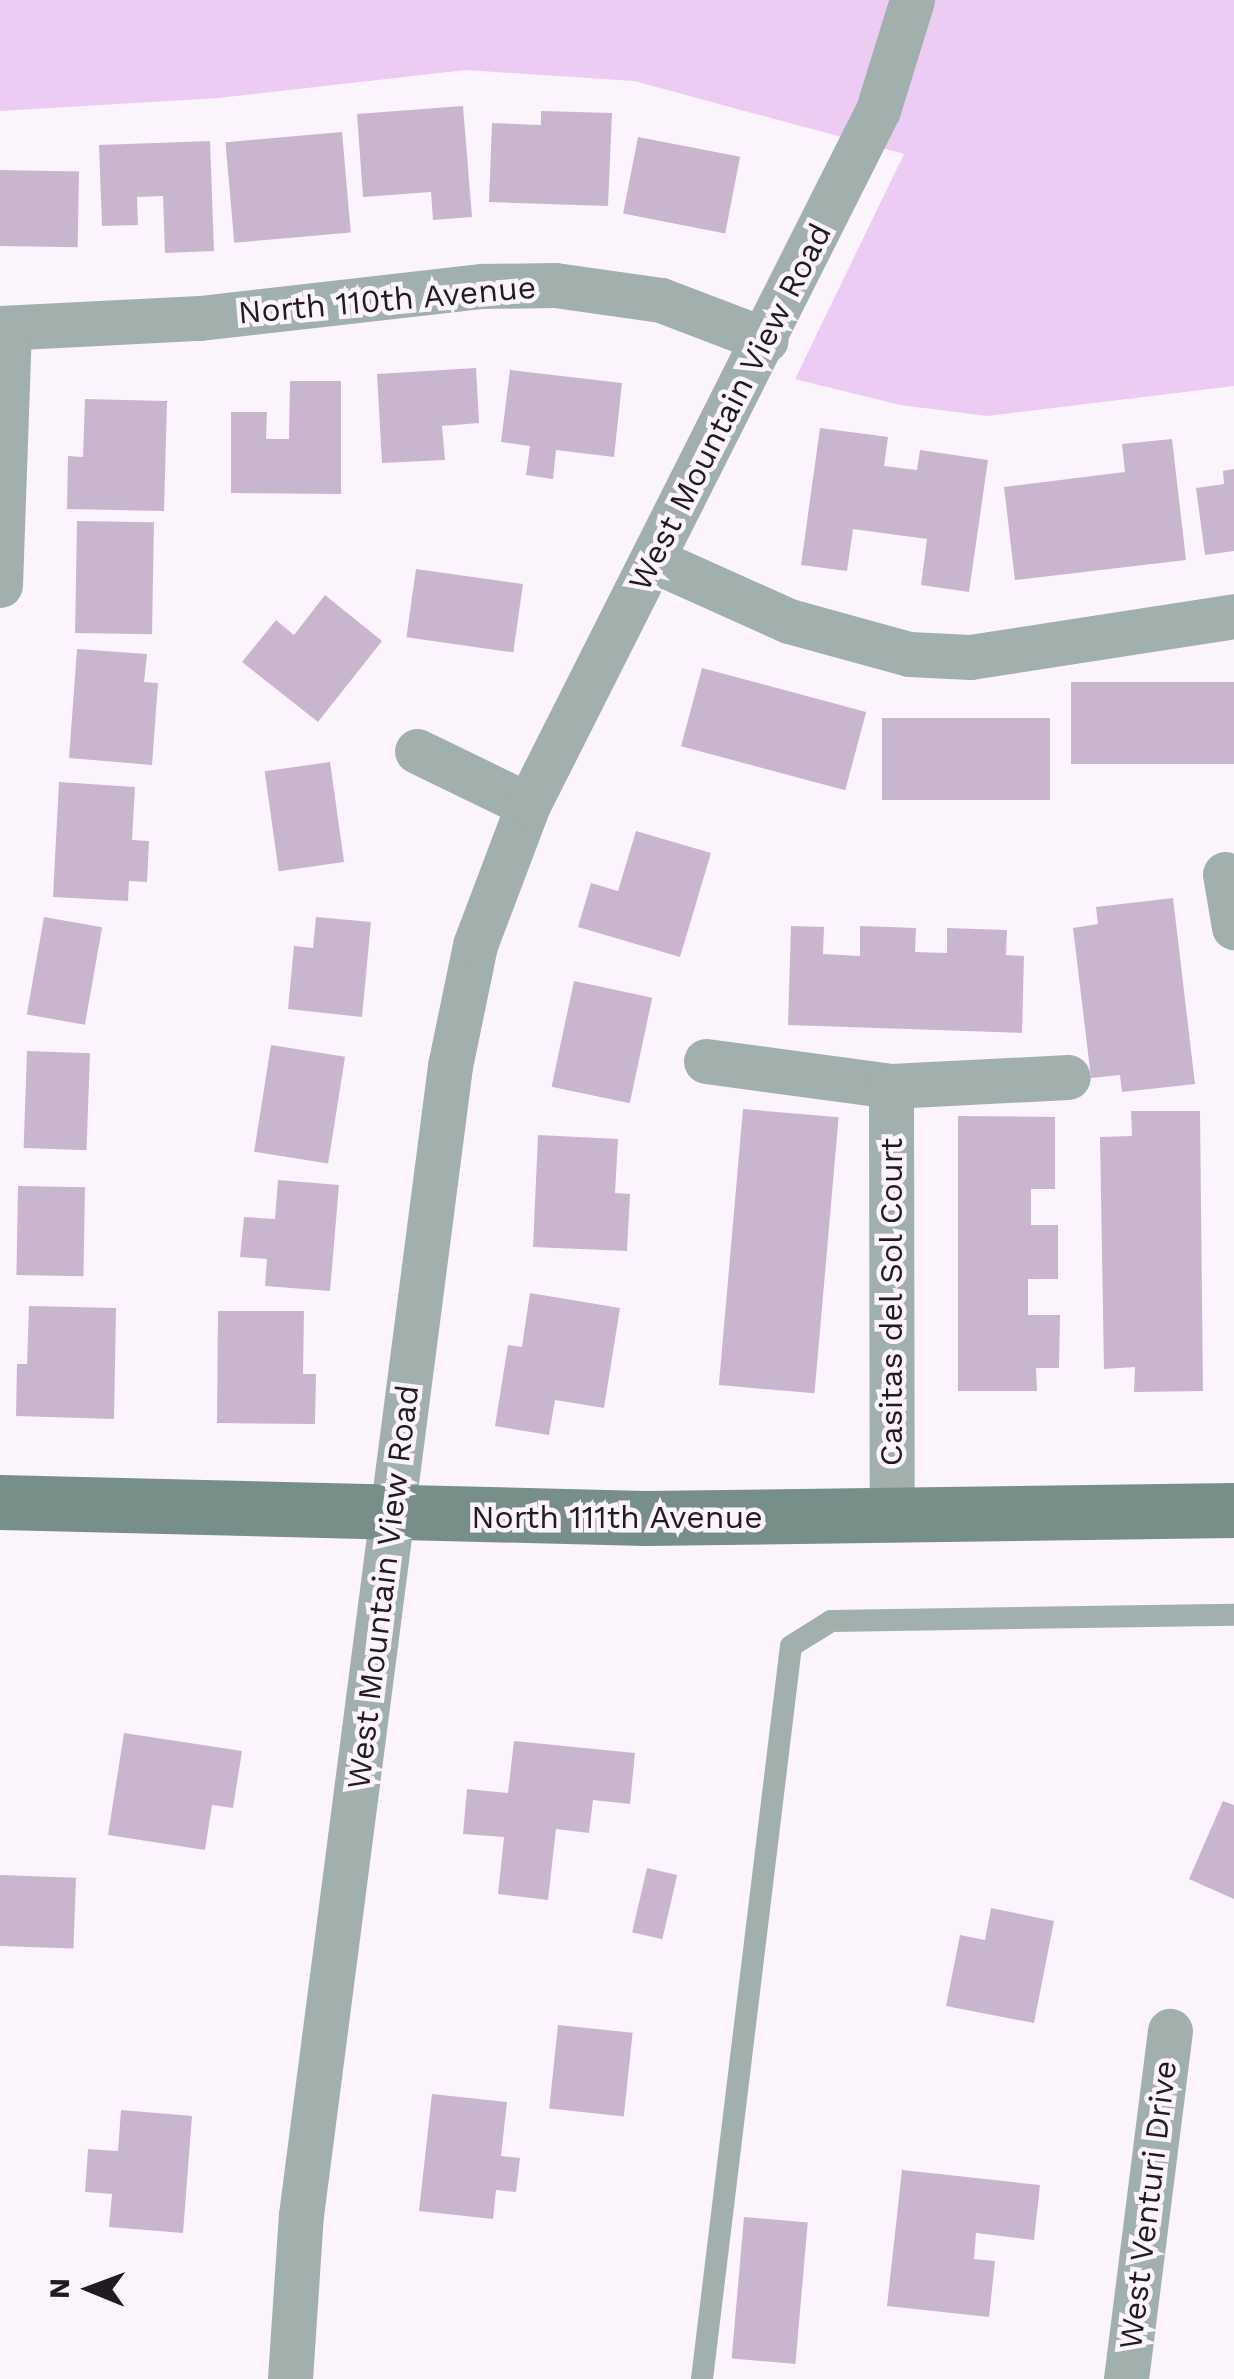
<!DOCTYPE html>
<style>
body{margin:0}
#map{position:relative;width:1234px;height:2379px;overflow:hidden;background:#fcf4fd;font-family:"Work Sans",sans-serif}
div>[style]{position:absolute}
.green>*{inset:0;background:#ecccf3}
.building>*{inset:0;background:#c9b6ce;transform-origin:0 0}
.lane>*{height:22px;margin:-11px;padding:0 11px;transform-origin:11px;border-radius:11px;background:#a2b0ad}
.street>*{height:45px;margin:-22.5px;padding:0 22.5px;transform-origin:22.5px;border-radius:22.5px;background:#a2b0ad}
.secondary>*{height:55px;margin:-27.5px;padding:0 27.5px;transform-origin:27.5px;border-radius:27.5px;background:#788e89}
span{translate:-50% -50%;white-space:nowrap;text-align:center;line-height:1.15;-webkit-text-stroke:9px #fcf4fd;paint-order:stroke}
.street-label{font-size:32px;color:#211a22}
.north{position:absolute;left:40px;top:2239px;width:100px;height:100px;-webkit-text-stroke:8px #fcf4fd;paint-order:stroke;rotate:271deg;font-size:28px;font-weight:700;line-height:40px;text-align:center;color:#211a22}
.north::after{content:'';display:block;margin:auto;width:35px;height:45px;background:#211a22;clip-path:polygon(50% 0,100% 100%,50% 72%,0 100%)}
</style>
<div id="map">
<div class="green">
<div style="clip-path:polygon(0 0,1234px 0,1234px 386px,987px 416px,900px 405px,795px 379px,904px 154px,634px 81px,466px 70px,219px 98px,0 111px)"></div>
</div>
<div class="building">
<div style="clip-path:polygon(463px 106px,472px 217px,433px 220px,431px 192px,363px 197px,357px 114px)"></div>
<div style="clip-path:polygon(541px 111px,612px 113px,608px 206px,489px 202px,492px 123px,541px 125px)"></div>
<div style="left:342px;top:132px;width:101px;height:117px;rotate:85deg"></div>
<div style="left:638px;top:137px;width:104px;height:78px;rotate:11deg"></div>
<div style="clip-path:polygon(210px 141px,214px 251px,165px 253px,163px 196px,137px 197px,138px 225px,102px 226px,99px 145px)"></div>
<div style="left:0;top:170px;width:79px;height:76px;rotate:1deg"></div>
<div style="clip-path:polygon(476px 368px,479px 423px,442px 426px,445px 460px,382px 463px,377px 374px)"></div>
<div style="clip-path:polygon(510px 370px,622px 383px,614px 457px,556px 450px,553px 479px,526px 475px,530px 446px,501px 442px)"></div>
<div style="clip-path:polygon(290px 381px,341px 381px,341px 494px,231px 493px,231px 412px,267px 412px,266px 439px,289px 439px)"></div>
<div style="clip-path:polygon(85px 399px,167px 401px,164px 511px,67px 509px,68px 456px,83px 457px)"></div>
<div style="clip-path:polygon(820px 428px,888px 437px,884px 466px,917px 470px,920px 450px,988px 460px,969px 592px,921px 585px,927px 539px,853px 529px,847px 571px,801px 565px)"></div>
<div style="clip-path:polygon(1172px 439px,1186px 560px,1015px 580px,1004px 487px,1125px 472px,1122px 444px)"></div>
<div style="clip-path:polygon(1234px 469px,1234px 551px,1205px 555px,1196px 488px,1224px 484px,1223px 471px)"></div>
<div style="left:77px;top:521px;width:77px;height:112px;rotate:1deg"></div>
<div style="left:416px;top:569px;width:108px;height:69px;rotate:8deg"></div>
<div style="clip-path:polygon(325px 595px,382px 641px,318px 722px,242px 662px,276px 620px,294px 635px)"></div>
<div style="clip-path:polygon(77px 649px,147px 654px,144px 682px,158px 683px,152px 765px,69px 758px)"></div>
<div style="left:702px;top:668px;width:170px;height:81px;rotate:15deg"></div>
<div style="left:1234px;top:682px;width:82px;height:163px;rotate:90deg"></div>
<div style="left:882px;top:718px;width:168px;height:82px"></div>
<div style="left:330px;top:762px;width:101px;height:66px;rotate:82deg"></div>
<div style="clip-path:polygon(59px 782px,135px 787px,132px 840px,149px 841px,147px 882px,129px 881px,128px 901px,53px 897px)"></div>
<div style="clip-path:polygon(636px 831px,711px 853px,680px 957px,578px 927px,591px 883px,618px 891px)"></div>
<div style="clip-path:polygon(1173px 898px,1195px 1084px,1122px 1092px,1120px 1075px,1091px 1078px,1073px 928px,1098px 924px,1096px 907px)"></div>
<div style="left:44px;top:917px;width:59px;height:99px;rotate:10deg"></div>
<div style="clip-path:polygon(316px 917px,371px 922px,362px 1017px,288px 1009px,294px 946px,313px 948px)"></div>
<div style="clip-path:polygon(791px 926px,824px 927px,823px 954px,860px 956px,860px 926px,916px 928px,915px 952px,947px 953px,947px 928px,1007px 930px,1006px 955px,1024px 956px,1022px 1033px,788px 1025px)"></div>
<div style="left:574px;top:981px;width:80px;height:108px;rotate:12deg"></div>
<div style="left:271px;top:1045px;width:75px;height:108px;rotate:9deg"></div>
<div style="left:27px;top:1051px;width:63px;height:97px;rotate:2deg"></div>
<div style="left:743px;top:1109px;width:96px;height:277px;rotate:5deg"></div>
<div style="clip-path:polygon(1131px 1111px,1200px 1111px,1203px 1391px,1134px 1392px,1135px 1367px,1104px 1369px,1100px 1137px,1132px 1136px)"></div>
<div style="clip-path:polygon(958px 1116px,1055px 1117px,1055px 1189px,1031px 1189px,1031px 1225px,1058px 1225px,1058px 1279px,1028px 1279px,1028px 1315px,1060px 1315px,1059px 1368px,1036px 1368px,1037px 1391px,958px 1391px)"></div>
<div style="clip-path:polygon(538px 1135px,618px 1139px,615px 1193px,630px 1194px,627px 1251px,533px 1247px)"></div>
<div style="clip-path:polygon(278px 1180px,339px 1185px,330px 1291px,265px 1286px,267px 1259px,240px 1257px,244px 1217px,275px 1219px)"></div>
<div style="left:18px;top:1186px;width:67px;height:89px;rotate:1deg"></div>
<div style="clip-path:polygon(530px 1293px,620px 1308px,604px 1408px,555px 1400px,549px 1435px,495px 1426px,508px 1345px,522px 1347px)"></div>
<div style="clip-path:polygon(29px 1306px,116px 1308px,114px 1419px,16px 1416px,17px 1364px,27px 1364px)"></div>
<div style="clip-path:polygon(218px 1311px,304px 1311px,303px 1374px,316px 1374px,315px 1424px,217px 1423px)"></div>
<div style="clip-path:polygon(124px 1733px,242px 1751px,233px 1808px,212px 1805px,205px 1850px,108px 1835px)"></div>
<div style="clip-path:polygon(514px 1741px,635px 1753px,630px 1804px,593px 1800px,589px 1833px,556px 1829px,548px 1900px,498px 1894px,504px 1837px,463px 1834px,467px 1789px,508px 1793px)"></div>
<div style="clip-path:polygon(1223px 1801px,1234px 1805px,1234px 1899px,1189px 1879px)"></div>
<div style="left:647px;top:1868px;width:31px;height:66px;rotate:13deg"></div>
<div style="left:0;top:1875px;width:76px;height:71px;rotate:2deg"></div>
<div style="clip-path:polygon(991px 1908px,1054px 1921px,1034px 2023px,946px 2006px,960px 1935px,985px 1940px)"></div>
<div style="left:558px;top:2025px;width:75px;height:84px;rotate:6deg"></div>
<div style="clip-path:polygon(432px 2094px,507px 2102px,501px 2156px,520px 2158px,516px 2192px,496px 2190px,493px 2219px,419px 2211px)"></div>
<div style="clip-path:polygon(121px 2110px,192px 2116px,183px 2233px,109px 2227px,112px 2194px,85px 2192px,88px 2149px,118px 2151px)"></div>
<div style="clip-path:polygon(902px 2170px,1040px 2185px,1034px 2240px,976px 2233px,974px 2259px,995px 2261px,989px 2317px,887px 2306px)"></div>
<div style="left:744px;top:2217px;width:64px;height:142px;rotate:5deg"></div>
</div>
<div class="lane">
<div style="left:702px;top:2379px;width:738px;rotate:-83.08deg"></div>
<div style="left:791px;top:1646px;width:47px;rotate:-32deg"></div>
<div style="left:831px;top:1621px;width:403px;rotate:-0.9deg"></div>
</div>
<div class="street">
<div style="left:0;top:328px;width:200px;rotate:-2.9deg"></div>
<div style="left:200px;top:318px;width:284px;rotate:-6.5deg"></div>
<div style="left:482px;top:286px;width:73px;rotate:-0.8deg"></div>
<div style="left:555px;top:285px;width:107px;rotate:8.1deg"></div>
<div style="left:661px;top:300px;width:112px;rotate:20.9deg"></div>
<div style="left:653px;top:560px;width:149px;rotate:24.2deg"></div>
<div style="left:789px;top:621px;width:124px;rotate:15.4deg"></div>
<div style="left:909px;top:654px;width:61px;rotate:2.8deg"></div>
<div style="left:970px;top:657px;width:267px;rotate:-8.8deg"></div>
<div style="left:0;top:585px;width:257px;rotate:-88deg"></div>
<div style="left:417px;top:751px;width:123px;rotate:25.9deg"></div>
<div style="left:1225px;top:874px;width:54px;rotate:80.4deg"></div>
<div style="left:706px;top:1061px;width:187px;rotate:7.7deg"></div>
<div style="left:891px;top:1086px;width:177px;rotate:-2.9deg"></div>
<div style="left:891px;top:1086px;width:431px;rotate:89.9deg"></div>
<div style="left:290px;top:2379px;width:164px;rotate:-86.2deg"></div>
<div style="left:301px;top:2215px;width:1159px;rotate:-82.61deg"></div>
<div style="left:450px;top:1066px;width:124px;rotate:-78.3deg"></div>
<div style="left:475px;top:945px;width:150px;rotate:-69.3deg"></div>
<div style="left:528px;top:805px;width:778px;rotate:-63.27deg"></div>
<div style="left:878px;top:110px;width:115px;rotate:-72.8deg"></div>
<div style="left:1126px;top:2379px;width:351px;rotate:-82.8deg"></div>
</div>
<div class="secondary">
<div style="left:0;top:1502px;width:645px;rotate:1.42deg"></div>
<div style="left:645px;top:1518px;width:589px;rotate:-0.78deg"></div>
</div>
<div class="street-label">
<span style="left:387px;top:300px;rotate:-5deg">North 110th Avenue</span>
<span style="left:730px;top:407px;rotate:-63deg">West Mountain View Road</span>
<span style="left:891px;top:1302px;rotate:-90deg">Casitas del Sol Court</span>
<span style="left:617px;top:1517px">North 111th Avenue</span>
<span style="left:383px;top:1587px;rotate:-83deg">West Mountain View Road</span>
<span style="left:1148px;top:2205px;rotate:-83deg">West Venturi Drive</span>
</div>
<div class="north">N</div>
</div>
